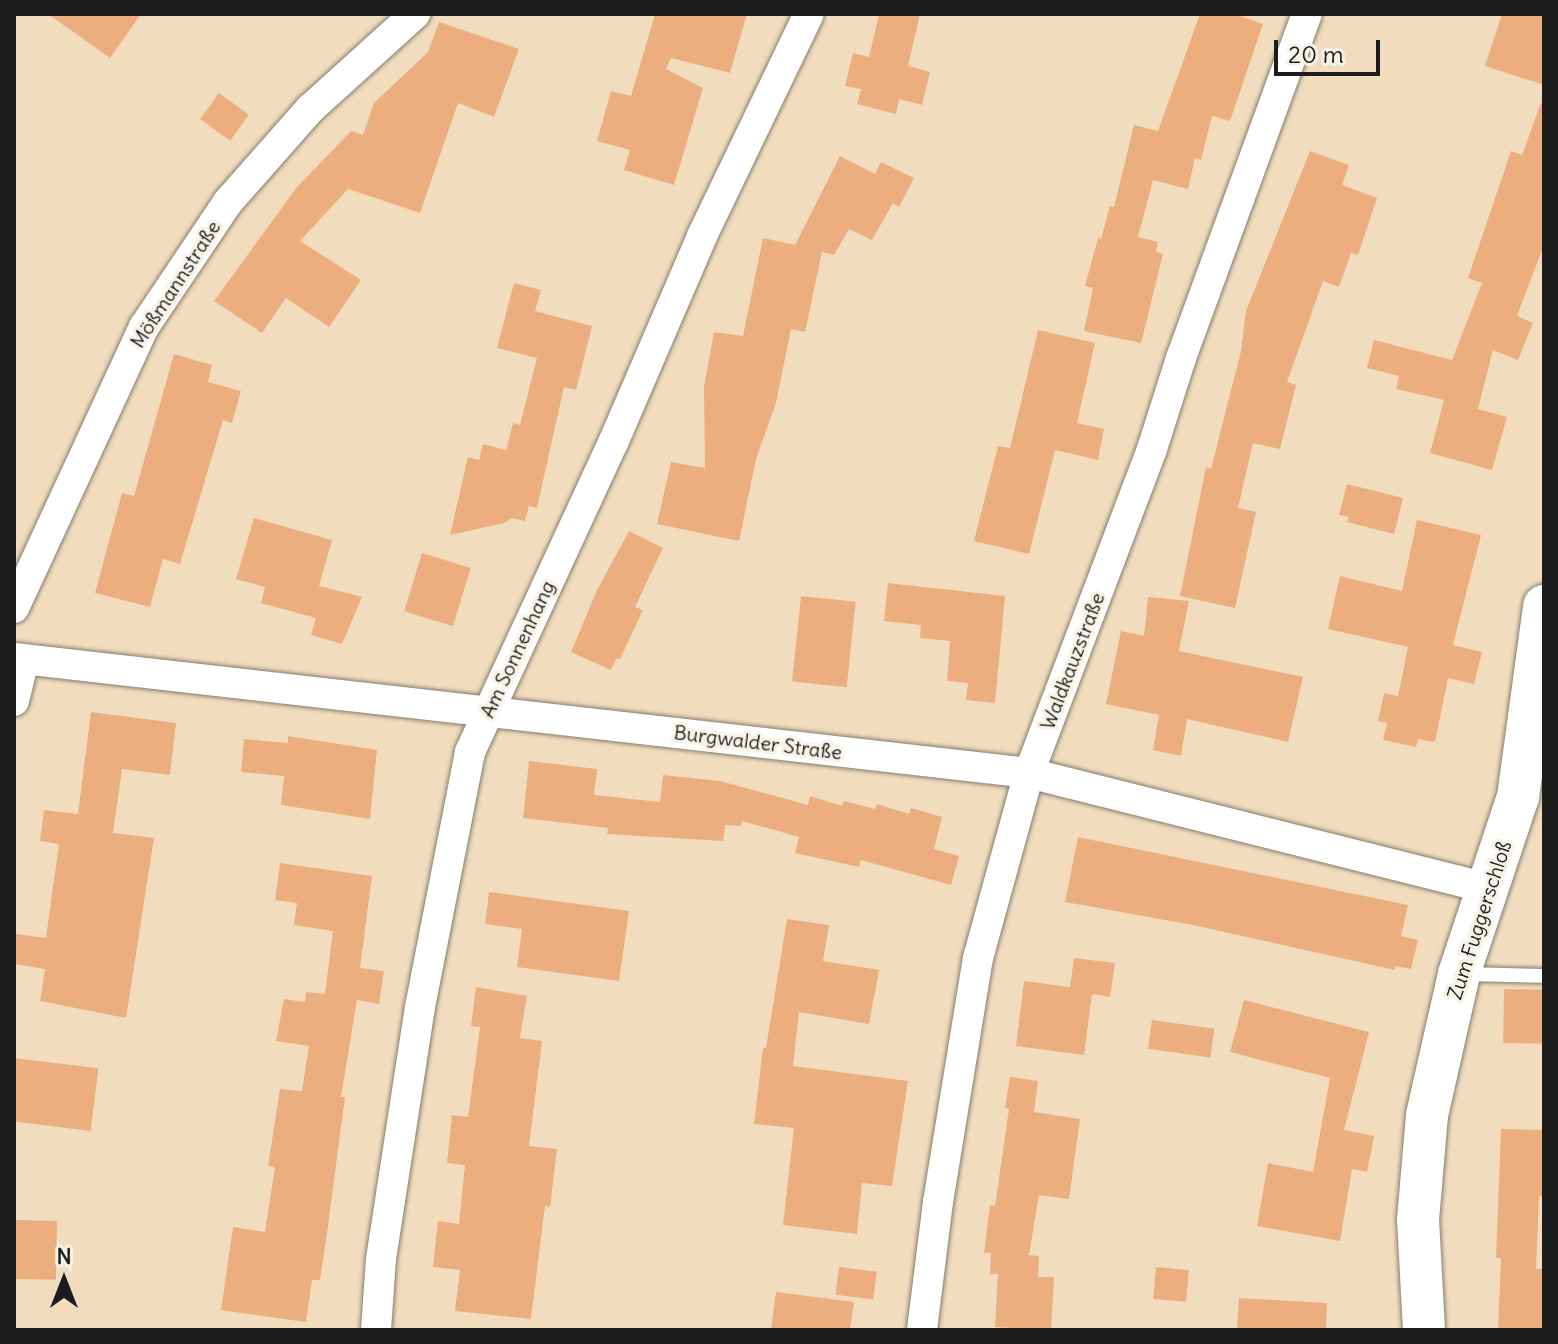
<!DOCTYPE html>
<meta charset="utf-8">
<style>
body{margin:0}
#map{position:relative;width:1558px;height:1344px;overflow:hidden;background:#f1ddbe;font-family:Delius,sans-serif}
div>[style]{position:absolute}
.building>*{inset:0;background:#ecae7f;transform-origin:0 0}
.roads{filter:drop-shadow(0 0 2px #867c6d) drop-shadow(0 0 2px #867c6d)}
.lane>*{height:14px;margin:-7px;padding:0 7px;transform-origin:7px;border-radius:7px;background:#fff}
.street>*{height:30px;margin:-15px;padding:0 15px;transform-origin:15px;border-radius:15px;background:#fff}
.secondary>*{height:42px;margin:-21px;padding:0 21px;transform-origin:21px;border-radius:21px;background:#fff}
span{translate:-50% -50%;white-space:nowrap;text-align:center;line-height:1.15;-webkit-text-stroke:7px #f7f3e8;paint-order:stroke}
.street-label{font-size:20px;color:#1c1c1c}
.frame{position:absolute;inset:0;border:16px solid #1c1c1c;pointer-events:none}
.north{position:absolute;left:24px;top:1240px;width:80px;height:80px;-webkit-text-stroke:6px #f7f3e8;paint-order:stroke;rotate:0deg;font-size:22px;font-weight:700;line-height:32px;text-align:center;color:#1c1c1c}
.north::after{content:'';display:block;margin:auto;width:28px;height:36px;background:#1c1c1c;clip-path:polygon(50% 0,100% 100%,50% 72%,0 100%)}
.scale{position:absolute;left:1274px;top:40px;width:106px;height:36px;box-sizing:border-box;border:4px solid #1c1c1c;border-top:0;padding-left:10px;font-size:24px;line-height:28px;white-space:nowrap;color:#1c1c1c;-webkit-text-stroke:6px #f7f3e8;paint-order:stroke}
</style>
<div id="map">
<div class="building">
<div style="clip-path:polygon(48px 14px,141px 14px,110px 58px)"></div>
<div style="clip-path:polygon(655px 14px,747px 14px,730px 73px,671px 58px,666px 69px,703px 88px,674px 185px,624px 170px,630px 150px,597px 141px,611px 91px,631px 96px)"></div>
<div style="clip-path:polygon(879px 14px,920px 14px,908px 66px,930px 72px,922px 105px,899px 99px,896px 114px,857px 104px,861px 89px,845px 86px,853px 53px,869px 57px)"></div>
<div style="clip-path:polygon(1200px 14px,1234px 14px,1263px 24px,1230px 121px,1212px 116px,1201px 160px,1195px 158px,1188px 189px,1153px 180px,1138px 237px,1158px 242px,1156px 252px,1163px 254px,1141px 343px,1084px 331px,1093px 288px,1085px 286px,1098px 238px,1101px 239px,1110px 206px,1114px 207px,1134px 125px,1158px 131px)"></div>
<div style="clip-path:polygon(1502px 14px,1544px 14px,1544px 85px,1485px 66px)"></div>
<div style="clip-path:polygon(439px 22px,519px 49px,494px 117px,458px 103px,420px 213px,348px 189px,300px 241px,361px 280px,329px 327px,286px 298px,262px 333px,214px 301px,297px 187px,351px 131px,363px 135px,374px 103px,428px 52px)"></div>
<div style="left:219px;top:93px;width:37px;height:32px;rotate:36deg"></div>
<div style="clip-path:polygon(1541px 103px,1544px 103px,1544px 245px,1517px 316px,1533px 323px,1518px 360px,1493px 350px,1478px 409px,1507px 417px,1492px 470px,1430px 453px,1444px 400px,1396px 389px,1399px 376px,1367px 368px,1374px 340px,1452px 360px,1482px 283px,1468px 278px,1511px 151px,1522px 155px)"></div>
<div style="clip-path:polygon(1310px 151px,1349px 165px,1342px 185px,1377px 198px,1358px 255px,1351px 253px,1339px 287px,1323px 281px,1287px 382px,1296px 385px,1280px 449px,1253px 443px,1238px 508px,1256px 512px,1235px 608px,1180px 596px,1206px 467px,1211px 469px,1241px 351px,1246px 311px)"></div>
<div style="clip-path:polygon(840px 156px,875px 174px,881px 162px,914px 178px,899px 207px,893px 203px,872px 240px,849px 229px,834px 255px,822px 252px,805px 332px,791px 329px,776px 403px,756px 459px,739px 541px,657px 524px,671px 462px,705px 468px,704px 387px,714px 332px,743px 336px,763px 238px,795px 245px)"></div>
<div style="clip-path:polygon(514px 283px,541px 290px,535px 311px,592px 326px,576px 390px,564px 387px,537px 508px,529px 506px,525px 521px,512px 518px,504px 523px,450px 535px,468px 457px,479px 460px,483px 444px,506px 450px,513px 423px,520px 425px,537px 358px,497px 348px)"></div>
<div style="clip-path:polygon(1038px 330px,1095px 343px,1077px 423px,1104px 429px,1098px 460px,1055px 450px,1029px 554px,974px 541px,998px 446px,1010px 448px)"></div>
<div style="clip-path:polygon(174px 354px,212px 365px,208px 382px,241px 391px,232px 423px,223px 420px,180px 564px,163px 559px,150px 607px,95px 593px,122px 493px,134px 496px)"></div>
<div style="clip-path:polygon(1347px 484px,1403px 498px,1394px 534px,1347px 522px,1349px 517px,1339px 515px)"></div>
<div style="clip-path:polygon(254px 518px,332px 540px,319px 586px,362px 597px,342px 644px,311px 635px,316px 618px,261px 603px,265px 587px,236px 579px)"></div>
<div style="clip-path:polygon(1417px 520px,1481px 535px,1453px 645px,1482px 652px,1474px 684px,1448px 678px,1435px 742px,1418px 739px,1416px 747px,1383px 740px,1387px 723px,1378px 721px,1384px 693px,1398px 696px,1408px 647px,1328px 629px,1340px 576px,1402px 591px)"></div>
<div style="clip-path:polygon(629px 531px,663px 548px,635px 607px,643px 610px,620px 659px,616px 659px,611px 670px,571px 652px,597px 590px)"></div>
<div style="left:422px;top:553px;width:51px;height:61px;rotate:17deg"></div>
<div style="clip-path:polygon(888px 583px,1005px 596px,995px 703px,966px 700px,968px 683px,947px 681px,950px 641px,920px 638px,921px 625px,884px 621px)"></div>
<div style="left:801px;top:596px;width:55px;height:86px;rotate:6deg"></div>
<div style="clip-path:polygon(1148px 597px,1189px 601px,1179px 651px,1303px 677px,1288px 742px,1187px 719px,1181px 756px,1153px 750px,1159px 715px,1106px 704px,1121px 631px,1144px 636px)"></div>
<div style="clip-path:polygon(91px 712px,176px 723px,170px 775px,122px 769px,113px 833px,154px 838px,126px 1018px,40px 1001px,45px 969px,14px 964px,16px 934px,46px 938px,59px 844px,40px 841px,44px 810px,78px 814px)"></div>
<div style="clip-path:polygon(288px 736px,377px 750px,370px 819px,281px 805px,284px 776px,241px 772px,244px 739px,288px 743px)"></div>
<div style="clip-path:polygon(529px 761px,597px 769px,594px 795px,660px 802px,663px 775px,720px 781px,808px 805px,810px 796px,842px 806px,844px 801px,875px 809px,877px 804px,909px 814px,911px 808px,942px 817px,934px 849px,959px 856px,951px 885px,861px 860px,859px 867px,795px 853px,799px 837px,742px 821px,741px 826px,725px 825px,723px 841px,607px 834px,608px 828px,523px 818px)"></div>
<div style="clip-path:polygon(1078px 837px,1408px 905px,1401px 936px,1418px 940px,1411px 969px,1395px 966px,1395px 970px,1193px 925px,1065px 902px)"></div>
<div style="clip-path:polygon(280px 863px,372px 876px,360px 968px,384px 971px,379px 1004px,357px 1000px,341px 1097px,345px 1097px,326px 1241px,320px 1280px,312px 1280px,306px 1322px,221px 1310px,233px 1227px,265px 1232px,275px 1167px,268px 1166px,280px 1089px,302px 1091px,309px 1046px,276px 1041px,284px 999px,305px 1002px,306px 992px,325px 994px,333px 931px,294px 925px,297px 903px,275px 900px)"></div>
<div style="clip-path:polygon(489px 892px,629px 911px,619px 981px,517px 967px,522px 929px,485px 924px)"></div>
<div style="clip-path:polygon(787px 919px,829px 925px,823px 961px,879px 970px,869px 1024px,799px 1012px,793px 1066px,908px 1081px,892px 1186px,862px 1183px,857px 1234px,783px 1225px,794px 1128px,754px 1124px,763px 1048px,766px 1048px)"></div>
<div style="clip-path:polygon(1074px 958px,1115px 963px,1110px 997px,1092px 994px,1084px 1055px,1016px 1046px,1024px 981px,1070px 987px)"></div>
<div style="clip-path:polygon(476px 987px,527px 996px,520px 1038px,542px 1041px,529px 1146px,557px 1149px,550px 1207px,545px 1206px,531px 1319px,455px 1311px,460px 1270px,433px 1267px,438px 1221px,459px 1224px,465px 1165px,447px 1163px,452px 1115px,468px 1117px,480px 1027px,471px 1026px)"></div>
<div style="left:1504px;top:989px;width:40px;height:54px;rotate:1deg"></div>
<div style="clip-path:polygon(1244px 1000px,1369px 1032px,1344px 1130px,1374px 1136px,1367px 1172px,1352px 1169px,1340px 1241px,1257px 1226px,1268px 1163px,1313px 1172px,1330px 1078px,1230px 1052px)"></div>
<div style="left:1152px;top:1020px;width:63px;height:29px;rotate:8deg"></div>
<div style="left:14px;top:1058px;width:85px;height:63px;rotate:7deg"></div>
<div style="clip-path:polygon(1010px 1077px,1038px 1081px,1034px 1112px,1080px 1119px,1069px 1199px,1039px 1195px,1029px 1255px,1039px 1256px,1038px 1277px,1054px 1277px,1051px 1330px,995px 1327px,998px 1274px,990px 1274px,991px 1253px,984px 1253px,990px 1205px,995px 1206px,1009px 1109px,1005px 1108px)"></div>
<div style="clip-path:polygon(1501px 1129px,1544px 1130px,1544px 1196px,1539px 1196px,1536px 1269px,1544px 1269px,1544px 1330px,1498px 1330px,1501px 1258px,1496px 1258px)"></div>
<div style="left:14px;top:1220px;width:43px;height:59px;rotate:1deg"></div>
<div style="left:839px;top:1267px;width:38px;height:28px;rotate:7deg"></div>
<div style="left:1156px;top:1267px;width:33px;height:32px;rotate:5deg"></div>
<div style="clip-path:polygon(776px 1292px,854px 1302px,850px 1330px,771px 1330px)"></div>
<div style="clip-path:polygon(1239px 1298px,1327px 1303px,1326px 1330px,1237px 1330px)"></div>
</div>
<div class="roads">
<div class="lane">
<div style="left:1464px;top:974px;width:80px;rotate:1.4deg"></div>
</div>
<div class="street">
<div style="left:14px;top:608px;width:310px;rotate:-65.2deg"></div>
<div style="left:144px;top:327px;width:151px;rotate:-56.1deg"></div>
<div style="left:228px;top:202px;width:124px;rotate:-48.6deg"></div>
<div style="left:310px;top:109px;width:142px;rotate:-42.1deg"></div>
<div style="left:14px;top:658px;width:1021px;rotate:6.46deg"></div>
<div style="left:1029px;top:773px;width:475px;rotate:14.1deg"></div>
<div style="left:14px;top:701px;width:42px;rotate:-76.3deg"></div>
<div style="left:376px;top:1330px;width:71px;rotate:-86deg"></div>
<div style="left:381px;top:1259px;width:255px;rotate:-81.2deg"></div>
<div style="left:420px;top:1007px;width:260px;rotate:-78.9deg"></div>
<div style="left:470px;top:752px;width:340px;rotate:-65.2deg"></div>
<div style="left:613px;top:443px;width:225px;rotate:-66.7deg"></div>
<div style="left:702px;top:236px;width:246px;rotate:-64.3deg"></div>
<div style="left:922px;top:1330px;width:129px;rotate:-82.9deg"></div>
<div style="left:938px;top:1202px;width:247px;rotate:-80.7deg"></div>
<div style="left:978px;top:958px;width:192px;rotate:-74.6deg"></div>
<div style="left:1029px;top:773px;width:347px;rotate:-69.2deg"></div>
<div style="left:1152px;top:449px;width:96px;rotate:-72.3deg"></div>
<div style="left:1181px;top:358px;width:366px;rotate:-69.9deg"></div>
</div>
<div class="secondary">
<div style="left:1424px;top:1330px;width:110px;rotate:-93.1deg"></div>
<div style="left:1418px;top:1220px;width:105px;rotate:-85.1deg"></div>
<div style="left:1427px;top:1115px;width:145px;rotate:-77.2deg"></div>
<div style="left:1459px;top:974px;width:187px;rotate:-71.6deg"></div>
<div style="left:1518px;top:797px;width:193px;rotate:-82.2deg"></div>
</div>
</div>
<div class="street-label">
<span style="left:175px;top:284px;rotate:-57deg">Mößmannstraße</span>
<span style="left:517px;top:649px;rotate:-65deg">Am Sonnenhang</span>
<span style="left:1072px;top:661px;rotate:-69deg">Waldkauzstraße</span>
<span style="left:758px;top:742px;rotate:7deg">Burgwalder Straße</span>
<span style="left:1479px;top:920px;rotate:-72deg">Zum Fuggerschloß</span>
</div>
<div class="frame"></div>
<div class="north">N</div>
<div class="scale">20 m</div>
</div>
